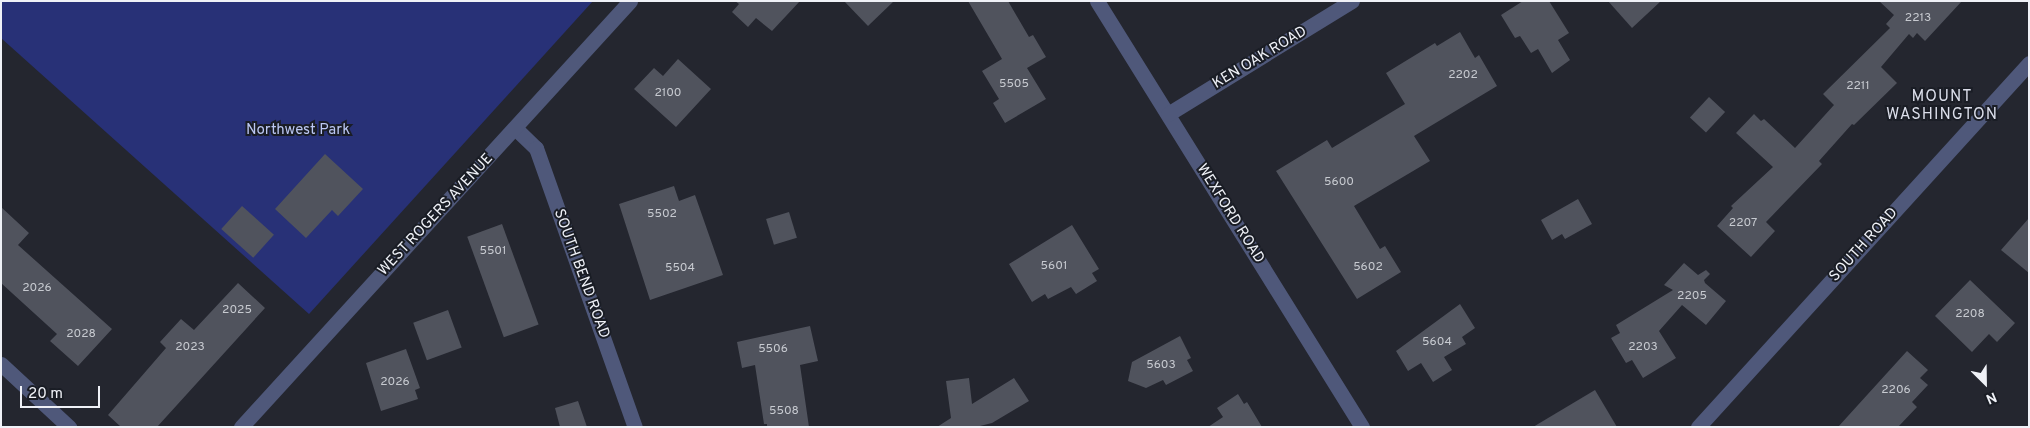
<!DOCTYPE html>
<style>
body{margin:0}
#map{position:relative;width:2030px;height:428px;overflow:hidden;background:#24262f;font-family:Overpass,sans-serif}
div>[style]{position:absolute}
.green>*{inset:0;background:#283177}
.building>*{inset:0;background:#50535d;transform-origin:0 0}
.minor>*{height:15px;margin:-7.5px;padding:0 7.5px;transform-origin:7.5px;border-radius:7.5px;background:#4f587a}
.tertiary>*{height:15px;margin:-7.5px;padding:0 7.5px;transform-origin:7.5px;border-radius:7.5px;background:#4f587a}
span{translate:-50% -50%;white-space:nowrap;text-align:center;line-height:1.15;-webkit-text-stroke:4px #1a1d25;paint-order:stroke}
.number-label{font-size:12px;color:#c7cad0}
.number-label span{-webkit-text-stroke-width:0}
.street-label{font-size:15px;color:#eff1f7}
.park-label{font-size:15px;color:#bbc7f2}
.neighbourhood-label{font-size:16px;color:#dbdeea;letter-spacing:1px}
.frame{position:absolute;inset:0;border:2px solid #eff1f7;pointer-events:none}
.north{position:absolute;left:1960px;top:358px;width:50px;height:50px;-webkit-text-stroke:4px #1a1d25;paint-order:stroke;rotate:157deg;font-size:14px;font-weight:700;line-height:20px;text-align:center;color:#eff1f7}
.north::after{content:'';display:block;margin:auto;width:18px;height:22px;background:#eff1f7;clip-path:polygon(50% 0,100% 100%,50% 72%,0 100%)}
.scale{position:absolute;left:20px;top:386px;width:80px;height:22px;box-sizing:border-box;border:2px solid #eff1f7;border-top:0;padding-left:6px;font-size:15px;line-height:18px;white-space:nowrap;color:#eff1f7;-webkit-text-stroke:4px #1a1d25;paint-order:stroke}
</style>
<div id="map">
<div class="green">
<div style="clip-path:polygon(1px 1px,593px 1px,309px 314px,1px 38px)"></div>
</div>
<div class="building">
<div style="clip-path:polygon(735px 1px,800px 1px,772px 31px,756px 18px,748px 27px,732px 12px,739px 4px)"></div>
<div style="clip-path:polygon(844px 1px,894px 1px,868px 26px)"></div>
<div style="clip-path:polygon(968px 1px,1008px 1px,1029px 37px,1033px 35px,1046px 57px,1027px 68px,1046px 99px,1005px 123px,993px 103px,999px 99px,982px 71px,1002px 59px)"></div>
<div style="clip-path:polygon(1523px 1px,1549px 1px,1569px 33px,1558px 40px,1570px 60px,1552px 73px,1538px 49px,1531px 53px,1520px 36px,1515px 38px,1501px 15px)"></div>
<div style="clip-path:polygon(1608px 1px,1661px 1px,1632px 28px)"></div>
<div style="clip-path:polygon(1879px 1px,1962px 1px,1925px 41px,1917px 33px,1913px 38px,1909px 34px,1881px 67px,1897px 83px,1854px 125px,1852px 124px,1819px 161px,1822px 164px,1766px 222px,1775px 231px,1751px 257px,1717px 226px,1733px 208px,1731px 206px,1773px 167px,1736px 133px,1754px 114px,1761px 121px,1764px 119px,1795px 148px,1834px 105px,1823px 94px,1890px 28px,1886px 24px,1894px 15px)"></div>
<div style="clip-path:polygon(1460px 32px,1475px 58px,1479px 55px,1497px 86px,1414px 136px,1430px 161px,1354px 206px,1380px 249px,1385px 246px,1401px 272px,1357px 299px,1276px 171px,1327px 140px,1332px 148px,1405px 104px,1386px 73px,1435px 43px,1437px 46px)"></div>
<div style="clip-path:polygon(678px 59px,711px 89px,676px 127px,634px 89px,654px 68px,663px 76px)"></div>
<div style="left:1709px;top:97px;width:22px;height:28px;rotate:43deg"></div>
<div style="clip-path:polygon(325px 154px,363px 189px,338px 216px,332px 210px,306px 238px,275px 209px)"></div>
<div style="clip-path:polygon(674px 186px,679px 201px,695px 195px,723px 275px,650px 300px,619px 204px)"></div>
<div style="clip-path:polygon(1578px 199px,1592px 224px,1565px 239px,1562px 234px,1552px 240px,1541px 220px)"></div>
<div style="left:242px;top:206px;width:43px;height:31px;rotate:42deg"></div>
<div style="clip-path:polygon(1px 207px,29px 233px,18px 245px,112px 329px,78px 366px,50px 341px,57px 334px,1px 283px)"></div>
<div style="left:789px;top:212px;width:27px;height:24px;rotate:73deg"></div>
<div style="clip-path:polygon(2029px 218px,2029px 273px,2001px 250px)"></div>
<div style="left:502px;top:224px;width:107px;height:37px;rotate:70deg"></div>
<div style="clip-path:polygon(1072px 225px,1099px 269px,1092px 273px,1097px 281px,1076px 294px,1071px 287px,1048px 299px,1045px 294px,1032px 302px,1009px 264px)"></div>
<div style="clip-path:polygon(1684px 263px,1698px 275px,1706px 270px,1710px 274px,1704px 280px,1705px 283px,1726px 301px,1706px 325px,1682px 305px,1659px 331px,1676px 358px,1643px 378px,1632px 360px,1626px 363px,1611px 338px,1620px 333px,1616px 325px,1673px 290px,1664px 285px)"></div>
<div style="clip-path:polygon(1970px 280px,2015px 323px,1997px 342px,1989px 334px,1972px 352px,1935px 316px)"></div>
<div style="clip-path:polygon(238px 283px,265px 308px,157px 427px,121px 427px,108px 415px,166px 348px,160px 342px,181px 319px,194px 330px)"></div>
<div style="clip-path:polygon(1460px 304px,1475px 328px,1462px 337px,1466px 344px,1444px 357px,1452px 370px,1433px 382px,1421px 363px,1408px 371px,1396px 351px)"></div>
<div style="left:448px;top:310px;width:40px;height:37px;rotate:70deg"></div>
<div style="clip-path:polygon(810px 326px,818px 361px,800px 365px,809px 427px,767px 427px,767px 424px,764px 424px,755px 365px,742px 368px,737px 342px)"></div>
<div style="clip-path:polygon(1180px 336px,1191px 358px,1187px 360px,1193px 371px,1166px 385px,1163px 380px,1146px 388px,1128px 381px,1132px 362px)"></div>
<div style="clip-path:polygon(406px 349px,420px 388px,415px 390px,418px 399px,381px 411px,366px 363px)"></div>
<div style="clip-path:polygon(1907px 351px,1928px 370px,1920px 378px,1928px 385px,1912px 402px,1917px 407px,1898px 427px,1838px 427px)"></div>
<div style="clip-path:polygon(969px 378px,972px 404px,1014px 378px,1029px 401px,992px 423px,976px 427px,937px 427px,951px 418px,946px 381px)"></div>
<div style="clip-path:polygon(1595px 390px,1617px 427px,1533px 427px)"></div>
<div style="clip-path:polygon(1238px 394px,1244px 404px,1247px 402px,1262px 427px,1208px 427px,1223px 417px,1217px 408px)"></div>
<div style="clip-path:polygon(578px 401px,587px 427px,560px 427px,555px 408px)"></div>
</div>
<div class="minor">
<div style="left:1097px;top:1px;width:502px;rotate:58.12deg"></div>
<div style="left:1168px;top:114px;width:216px;rotate:-31.6deg"></div>
<div style="left:515px;top:128px;width:29px;rotate:44deg"></div>
<div style="left:536px;top:148px;width:296px;rotate:70.5deg"></div>
<div style="left:1px;top:364px;width:93px;rotate:42.8deg"></div>
<div style="left:1698px;top:427px;width:492px;rotate:-47.7deg"></div>
</div>
<div class="tertiary">
<div style="left:241px;top:427px;width:577px;rotate:-47.6deg"></div>
</div>
<div class="number-label">
<span style="left:1918px;top:19px">2213</span>
<span style="left:1463px;top:76px">2202</span>
<span style="left:1014px;top:85px">5505</span>
<span style="left:1858px;top:87px">2211</span>
<span style="left:668px;top:94px">2100</span>
<span style="left:1339px;top:183px">5600</span>
<span style="left:662px;top:215px">5502</span>
<span style="left:1743px;top:224px">2207</span>
<span style="left:493px;top:252px">5501</span>
<span style="left:1054px;top:267px">5601</span>
<span style="left:1368px;top:268px">5602</span>
<span style="left:680px;top:269px">5504</span>
<span style="left:37px;top:289px">2026</span>
<span style="left:1692px;top:297px">2205</span>
<span style="left:237px;top:311px">2025</span>
<span style="left:1970px;top:315px">2208</span>
<span style="left:81px;top:335px">2028</span>
<span style="left:1437px;top:343px">5604</span>
<span style="left:190px;top:348px">2023</span>
<span style="left:1643px;top:348px">2203</span>
<span style="left:773px;top:350px">5506</span>
<span style="left:1161px;top:366px">5603</span>
<span style="left:395px;top:383px">2026</span>
<span style="left:1896px;top:391px">2206</span>
<span style="left:784px;top:412px">5508</span>
</div>
<div class="street-label">
<span style="left:1260px;top:58px;rotate:-31deg">KEN OAK ROAD</span>
<span style="left:1230px;top:214px;rotate:58deg">WEXFORD ROAD</span>
<span style="left:436px;top:215px;rotate:-47deg">WEST ROGERS AVENUE</span>
<span style="left:1864px;top:245px;rotate:-48deg">SOUTH ROAD</span>
<span style="left:581px;top:274px;rotate:70deg">SOUTH BEND ROAD</span>
</div>
<div class="park-label">
<span style="left:298px;top:131px">Northwest Park</span>
</div>
<div class="neighbourhood-label">
<span style="left:1942px;top:106px">MOUNT<br>WASHINGTON</span>
</div>
<div class="frame"></div>
<div class="north">N</div>
<div class="scale">20 m</div>
</div>
